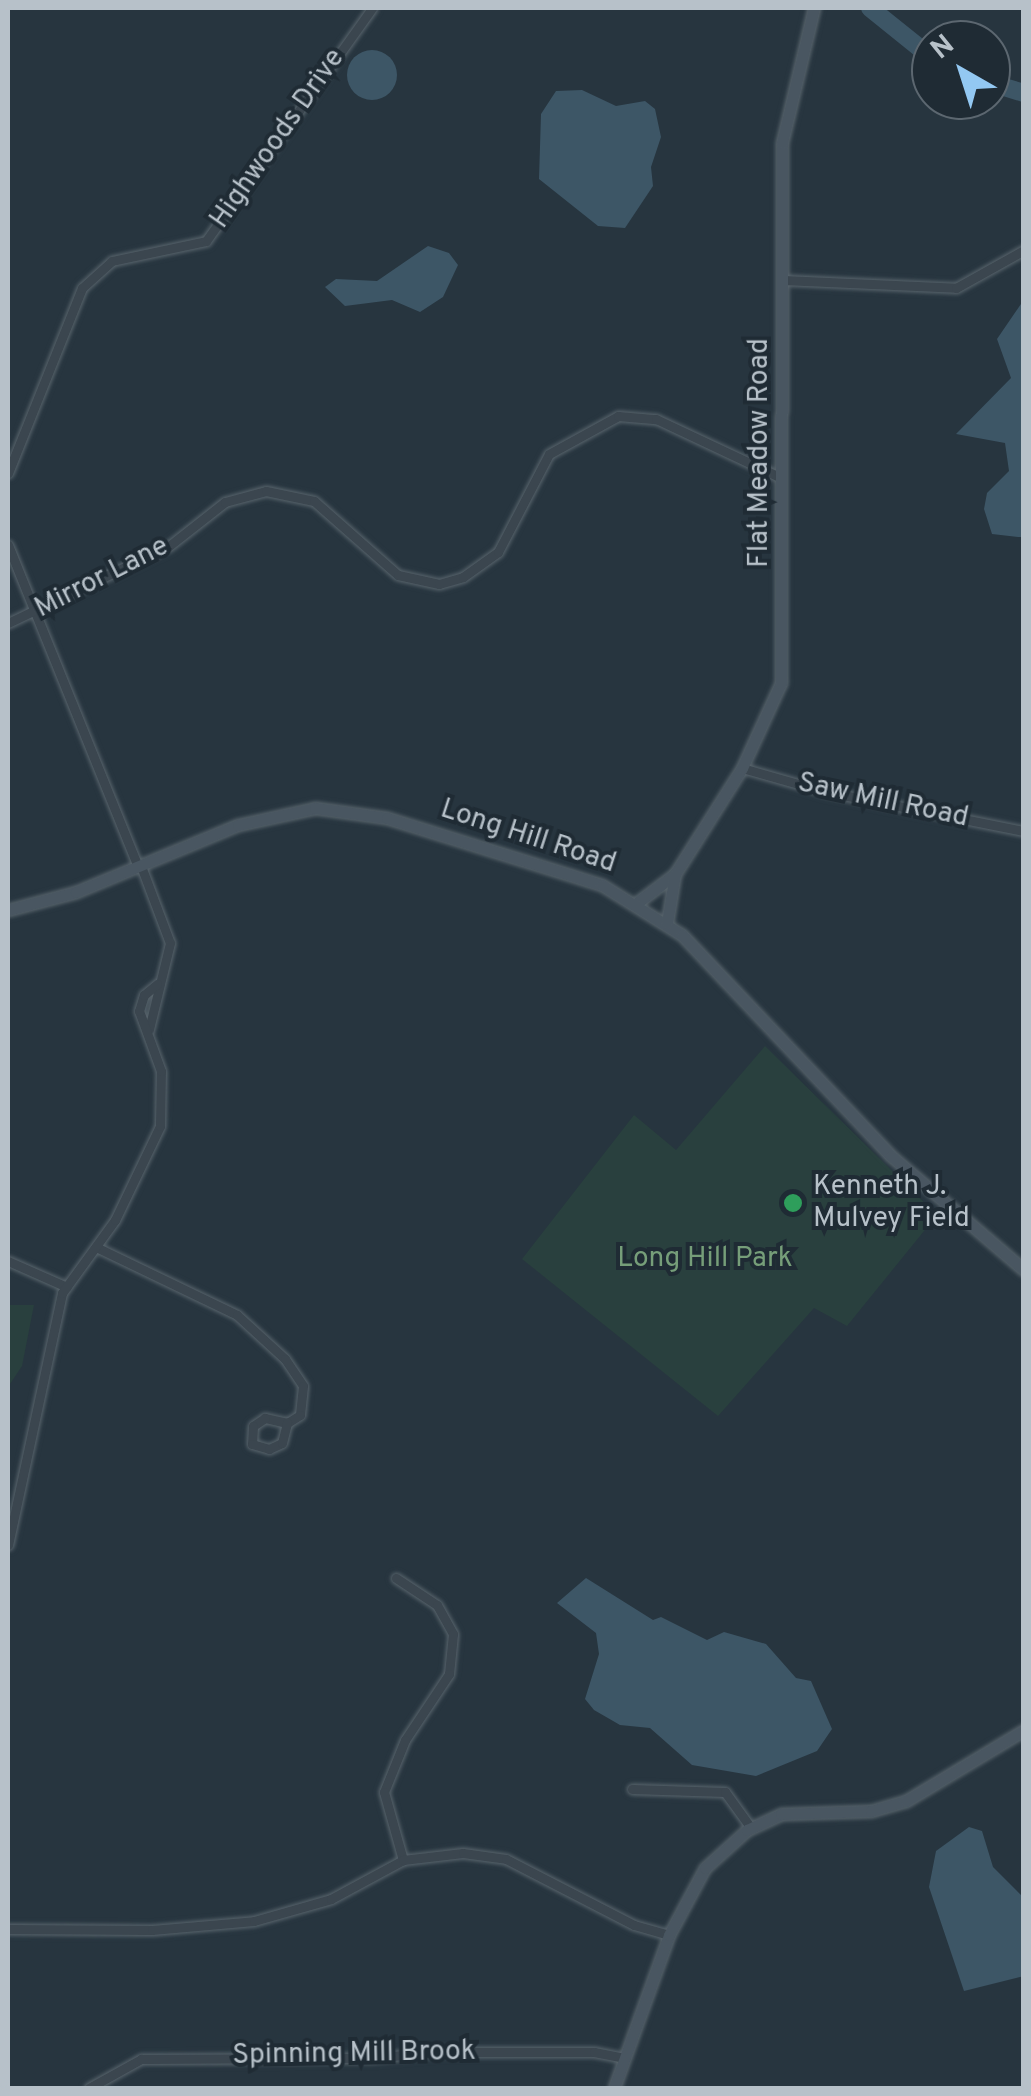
<!DOCTYPE html>
<style>
body{margin:0}
#map{position:relative;width:1031px;height:2096px;overflow:hidden;background:#27353f;font-family:Overpass,sans-serif}
div>[style]{position:absolute}
.green>*{inset:0;background:#29403e}
.water>*{inset:0;background:#3d5666}
.round{border-radius:50%}
.river>*{height:18px;margin:-9px;padding:0 9px;transform-origin:9px;border-radius:9px;background:#3d5666}
.roads{filter:drop-shadow(0 0 2px #58646c) drop-shadow(0 0 2px #58646c)}
.street>*{height:9px;margin:-4.5px;padding:0 4.5px;transform-origin:4.5px;border-radius:4.5px;background:#3b464f}
.secondary>*{height:11px;margin:-5.5px;padding:0 5.5px;transform-origin:5.5px;border-radius:5.5px;background:#495661}
.dots>*{width:28px;height:28px;translate:-50% -50%;box-sizing:border-box;border:5px solid #1f2b34;border-radius:50%}
span{translate:-50% -50%;white-space:nowrap;text-align:center;line-height:1.15;-webkit-text-stroke:8px #1f2b34;paint-order:stroke}
.street-label{font-size:28px;color:#b7c1c9}
.poi-label{font-size:28px;color:#b7c1c9}
.left{translate:0 -50%;text-align:left}
.park-label{font-size:28px;color:#769e79}
.frame{position:absolute;inset:0;border:10px solid #b7c1c9;pointer-events:none}
.north{position:absolute;left:911px;top:20px;width:100px;height:100px;box-sizing:border-box;background:#1f2b34;border:2px solid #5c6770;border-radius:50%;rotate:321deg;font-size:28px;font-weight:700;line-height:40px;text-align:center;color:#b7c1c9}
.north::after{content:'';display:block;margin:auto;width:35px;height:45px;background:#93c8f2;clip-path:polygon(50% 0,100% 100%,50% 72%,0 100%)}
</style>
<div id="map">
<div class="green">
<div style="clip-path:polygon(765px 1046px,937px 1215px,847px 1326px,814px 1308px,718px 1416px,522px 1259px,634px 1115px,676px 1150px)"></div>
<div style="clip-path:polygon(8px 1305px,34px 1305px,22px 1366px,8px 1387px)"></div>
</div>
<div class="water">
<div class="round" style="left:347px;top:50px;width:50px;height:50px"></div>
<div style="clip-path:polygon(582px 90px,616px 106px,645px 101px,655px 109px,661px 137px,651px 167px,653px 186px,625px 228px,598px 226px,539px 179px,541px 114px,556px 91px)"></div>
<div style="clip-path:polygon(428px 246px,449px 253px,458px 265px,443px 297px,420px 312px,392px 300px,345px 306px,325px 287px,336px 279px,377px 281px)"></div>
<div style="clip-path:polygon(1023px 301px,1024px 537px,1018px 537px,992px 534px,984px 509px,987px 493px,1009px 471px,1005px 443px,956px 434px,1011px 378px,997px 339px)"></div>
<div style="clip-path:polygon(586px 1578px,653px 1620px,661px 1617px,707px 1640px,724px 1632px,766px 1644px,796px 1678px,811px 1681px,832px 1729px,817px 1751px,756px 1776px,692px 1765px,650px 1728px,620px 1725px,594px 1710px,585px 1699px,599px 1654px,596px 1633px,557px 1603px)"></div>
<div style="clip-path:polygon(969px 1827px,982px 1831px,993px 1867px,1023px 1897px,1024px 1976px,964px 1991px,929px 1887px,936px 1851px)"></div>
</div>
<div class="river">
<div style="left:870px;top:8px;width:78px;rotate:38.8deg"></div>
<div style="left:991px;top:83px;width:34px;rotate:17deg"></div>
</div>
<div class="roads">
<div class="street">
<div style="left:783px;top:280px;width:173px;rotate:2.6deg"></div>
<div style="left:956px;top:288px;width:78px;rotate:-29.2deg"></div>
<div style="left:8px;top:473px;width:199px;rotate:-68.2deg"></div>
<div style="left:82px;top:288px;width:40px;rotate:-42deg"></div>
<div style="left:112px;top:261px;width:96px;rotate:-12deg"></div>
<div style="left:206px;top:241px;width:286px;rotate:-54.5deg"></div>
<div style="left:8px;top:545px;width:347px;rotate:68deg"></div>
<div style="left:8px;top:623px;width:178px;rotate:-25.6deg"></div>
<div style="left:169px;top:546px;width:71px;rotate:-38.2deg"></div>
<div style="left:225px;top:502px;width:42px;rotate:-15deg"></div>
<div style="left:266px;top:491px;width:49px;rotate:11.8deg"></div>
<div style="left:314px;top:501px;width:112px;rotate:41.4deg"></div>
<div style="left:398px;top:575px;width:42px;rotate:12.4deg"></div>
<div style="left:439px;top:584px;width:25px;rotate:-16deg"></div>
<div style="left:463px;top:577px;width:43px;rotate:-35.5deg"></div>
<div style="left:498px;top:552px;width:110px;rotate:-62.5deg"></div>
<div style="left:549px;top:454px;width:79px;rotate:-28.8deg"></div>
<div style="left:618px;top:416px;width:38px;rotate:5deg"></div>
<div style="left:656px;top:419px;width:136px;rotate:25.2deg"></div>
<div style="left:742px;top:768px;width:84px;rotate:15.9deg"></div>
<div style="left:823px;top:791px;width:205px;rotate:11.3deg"></div>
<div style="left:141px;top:866px;width:82px;rotate:69.4deg"></div>
<div style="left:170px;top:943px;width:89px;rotate:103.7deg"></div>
<div style="left:98px;top:1248px;width:154px;rotate:25.7deg"></div>
<div style="left:237px;top:1315px;width:65px;rotate:42.5deg"></div>
<div style="left:285px;top:1359px;width:32px;rotate:56deg"></div>
<div style="left:303px;top:1386px;width:29px;rotate:96deg"></div>
<div style="left:300px;top:1415px;width:15px;rotate:148deg"></div>
<div style="left:287px;top:1423px;width:23px;rotate:-167deg"></div>
<div style="left:265px;top:1418px;width:14px;rotate:146deg"></div>
<div style="left:253px;top:1426px;width:18px;rotate:93deg"></div>
<div style="left:252px;top:1444px;width:18px;rotate:16deg"></div>
<div style="left:269px;top:1449px;width:14px;rotate:-25deg"></div>
<div style="left:282px;top:1443px;width:21px;rotate:-76deg"></div>
<div style="left:8px;top:1261px;width:64px;rotate:23.8deg"></div>
<div style="left:8px;top:1545px;width:258px;rotate:-77.9deg"></div>
<div style="left:62px;top:1293px;width:90px;rotate:-54deg"></div>
<div style="left:115px;top:1220px;width:104px;rotate:-64.4deg"></div>
<div style="left:160px;top:1126px;width:55px;rotate:-89deg"></div>
<div style="left:161px;top:1071px;width:64px;rotate:-110.1deg"></div>
<div style="left:139px;top:1011px;width:17px;rotate:-73deg"></div>
<div style="left:144px;top:995px;width:17px;rotate:-40deg"></div>
<div style="left:396px;top:1578px;width:49px;rotate:33.4deg"></div>
<div style="left:437px;top:1605px;width:33px;rotate:61deg"></div>
<div style="left:453px;top:1634px;width:40px;rotate:95.7deg"></div>
<div style="left:449px;top:1674px;width:79px;rotate:123.7deg"></div>
<div style="left:405px;top:1740px;width:56px;rotate:112deg"></div>
<div style="left:384px;top:1792px;width:71px;rotate:74.4deg"></div>
<div style="left:632px;top:1789px;width:93px;rotate:1.8deg"></div>
<div style="left:725px;top:1792px;width:44px;rotate:54.2deg"></div>
<div style="left:8px;top:1929px;width:144px;rotate:0.4deg"></div>
<div style="left:152px;top:1930px;width:102px;rotate:-5deg"></div>
<div style="left:254px;top:1921px;width:80px;rotate:-15.9deg"></div>
<div style="left:331px;top:1899px;width:82px;rotate:-28.4deg"></div>
<div style="left:403px;top:1860px;width:60px;rotate:-6.7deg"></div>
<div style="left:463px;top:1853px;width:43px;rotate:7.9deg"></div>
<div style="left:506px;top:1859px;width:144px;rotate:27.3deg"></div>
<div style="left:634px;top:1925px;width:36px;rotate:16deg"></div>
<div style="left:89px;top:2088px;width:60px;rotate:-29.1deg"></div>
<div style="left:141px;top:2059px;width:228px;rotate:-0.3deg"></div>
<div style="left:369px;top:2058px;width:69px;rotate:-5deg"></div>
<div style="left:438px;top:2052px;width:156px"></div>
<div style="left:594px;top:2052px;width:32px;rotate:11deg"></div>
</div>
<div class="secondary">
<div style="left:638px;top:902px;width:46px;rotate:-37.1deg"></div>
<div style="left:675px;top:874px;width:125px;rotate:-57.7deg"></div>
<div style="left:742px;top:768px;width:94px;rotate:-65.4deg"></div>
<div style="left:781px;top:683px;width:540px;rotate:-89.89deg"></div>
<div style="left:782px;top:143px;width:139px;rotate:-76.7deg"></div>
<div style="left:8px;top:910px;width:70px;rotate:-14.8deg"></div>
<div style="left:76px;top:892px;width:175px;rotate:-22.5deg"></div>
<div style="left:238px;top:825px;width:79px;rotate:-12.4deg"></div>
<div style="left:315px;top:808px;width:73px;rotate:7.9deg"></div>
<div style="left:387px;top:818px;width:225px;rotate:17.3deg"></div>
<div style="left:602px;top:885px;width:94px;rotate:32deg"></div>
<div style="left:682px;top:935px;width:304px;rotate:46.6deg"></div>
<div style="left:891px;top:1156px;width:175px;rotate:40.6deg"></div>
<div style="left:667px;top:923px;width:50px;rotate:-80.7deg"></div>
<div style="left:614px;top:2088px;width:163px;rotate:-70.2deg"></div>
<div style="left:669px;top:1935px;width:76px;rotate:-61.8deg"></div>
<div style="left:705px;top:1868px;width:57px;rotate:-42.1deg"></div>
<div style="left:747px;top:1830px;width:38px;rotate:-25deg"></div>
<div style="left:781px;top:1814px;width:90px;rotate:-1.9deg"></div>
<div style="left:871px;top:1811px;width:36px;rotate:-16deg"></div>
<div style="left:906px;top:1801px;width:138px;rotate:-31deg"></div>
</div>
</div>
<div class="dots">
<div style="left:793px;top:1203px;background:#2e9e5b"></div>
</div>
<div class="street-label">
<span style="left:278px;top:139px;rotate:-55deg">Highwoods Drive</span>
<span style="left:760px;top:453px;rotate:-90deg">Flat Meadow Road</span>
<span style="left:102px;top:578px;rotate:-27deg">Mirror Lane</span>
<span style="left:883px;top:801px;rotate:12deg">Saw Mill Road</span>
<span style="left:528px;top:837px;rotate:18deg">Long Hill Road</span>
<span style="left:354px;top:2054px;rotate:-1deg">Spinning Mill Brook</span>
</div>
<div class="poi-label">
<span class="left" style="left:813px;top:1203px">Kenneth J.<br>Mulvey Field</span>
</div>
<div class="park-label">
<span style="left:705px;top:1259px">Long Hill Park</span>
</div>
<div class="frame"></div>
<div class="north">N</div>
</div>
